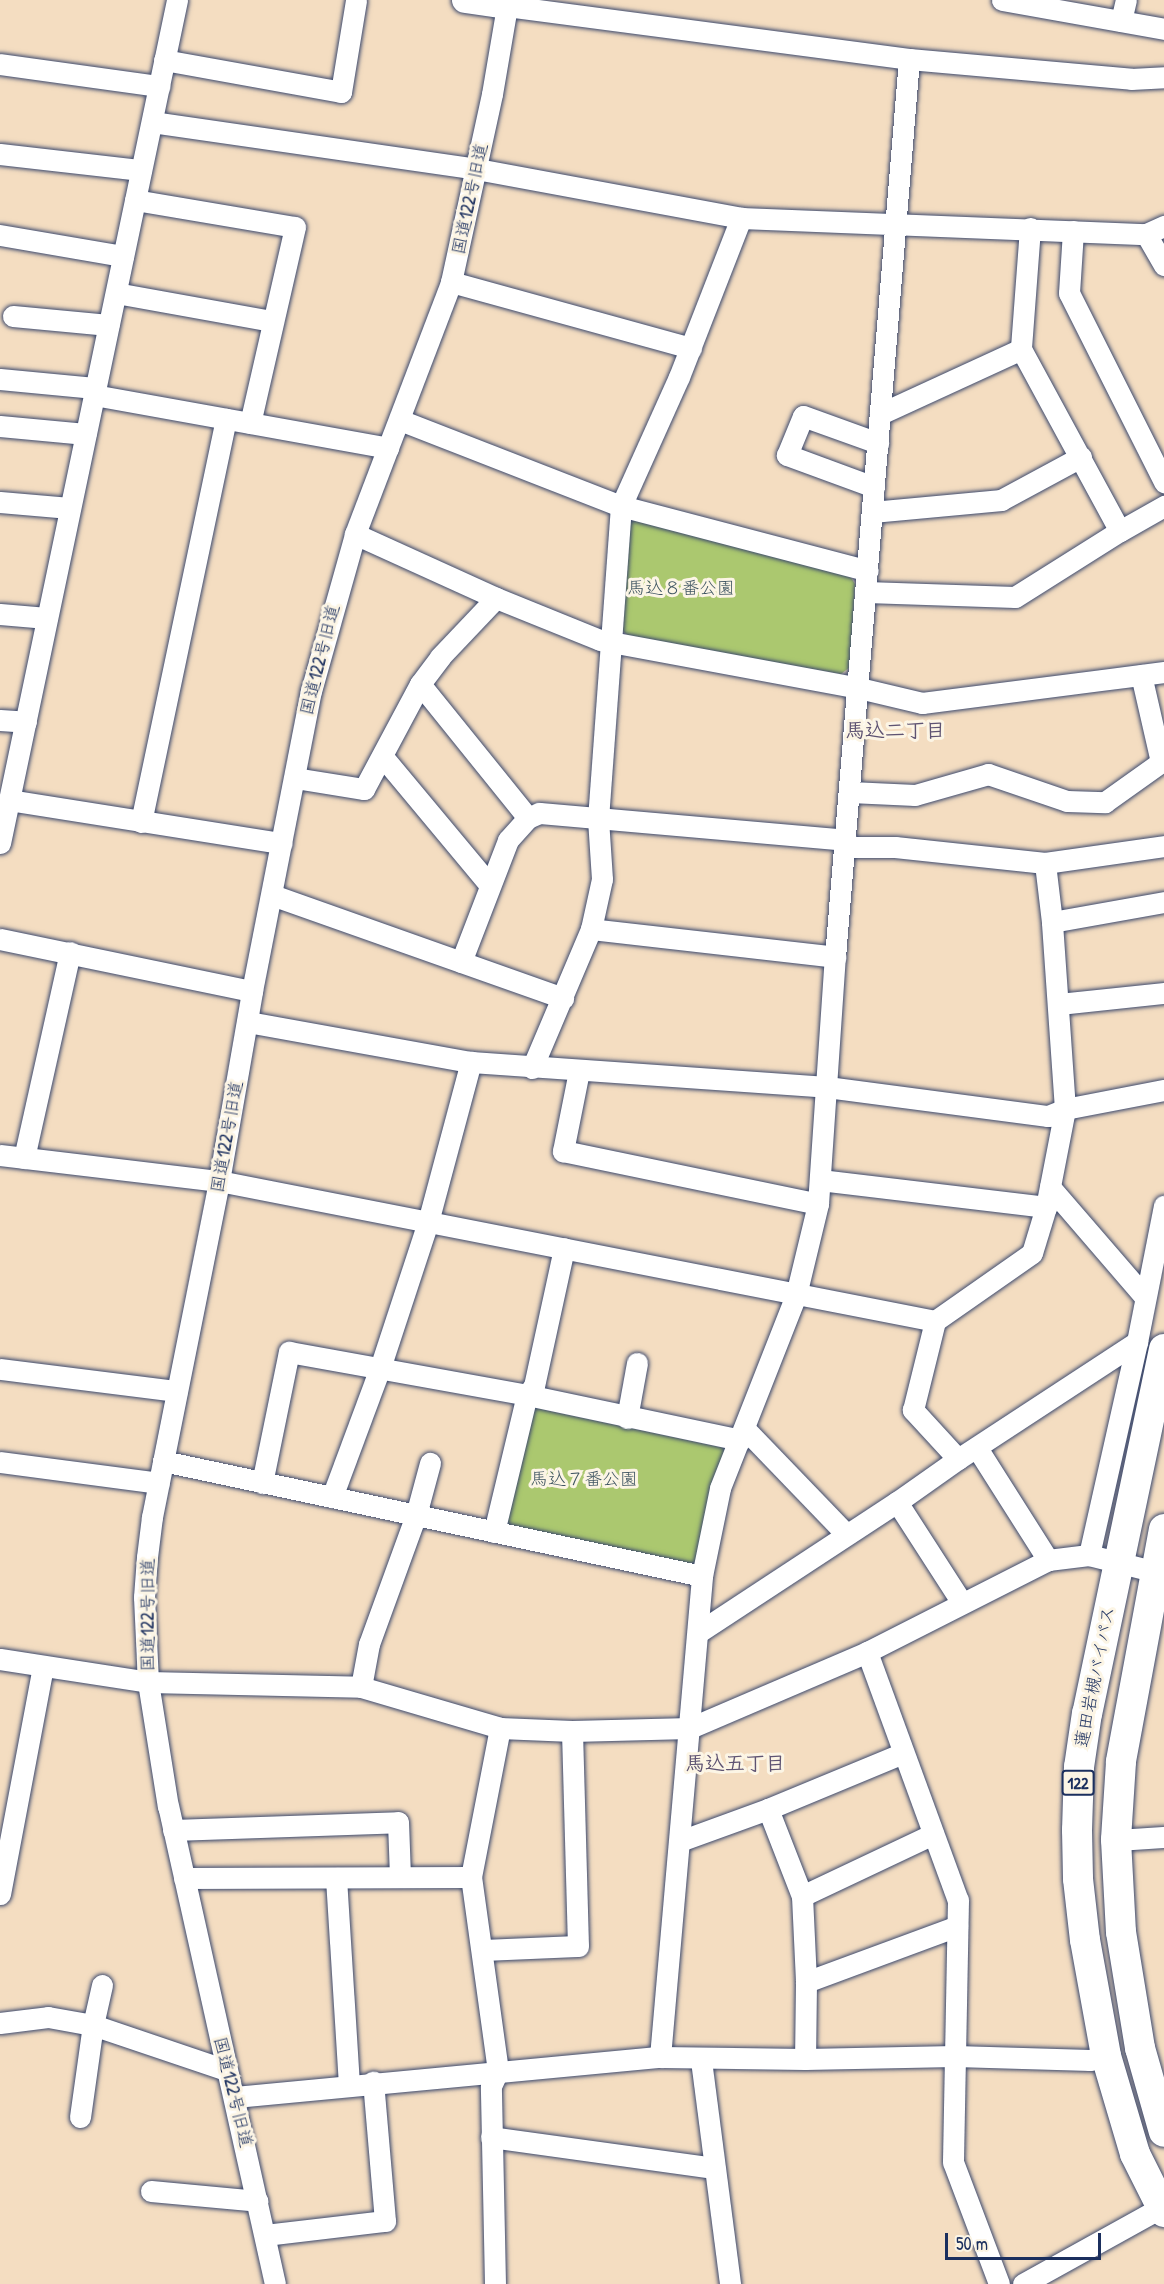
<!DOCTYPE html>
<meta charset="utf-8">
<style>
body{margin:0}
#map{position:relative;width:1164px;height:2284px;overflow:hidden;background:#f4ddc1;font-family:"Patrick Hand","Klee One",sans-serif}
div>[style]{position:absolute}
.green>*{inset:0;background:#abc86f;transform-origin:0 0}
.roads{filter:drop-shadow(0 0 2px #3c496d) drop-shadow(0 0 2px #3c496d)}
.minor>*{height:21px;margin:-10.5px;padding:0 10.5px;transform-origin:10.5px;border-radius:10.5px;background:#fff}
.major>*{height:26px;margin:-13px;padding:0 13px;transform-origin:13px;border-radius:13px;background:#fff}
.highway>*{height:30px;margin:-15px;padding:0 15px;transform-origin:15px;border-radius:15px;background:#fff}
span{translate:-50% -50%;white-space:nowrap;text-align:center;line-height:1.15;-webkit-text-stroke:6px #fcf5e5;paint-order:stroke}
.shield-label span{padding:2px 4px;background:#fcf5e5;border:2px solid;border-radius:4px;-webkit-text-stroke-width:0}
.shield-label{font-size:16px;color:#1b2f5e;font-weight:700}
.street-label{font-size:18px;color:#1b2f5e}
.park-label{font-size:18px;color:#3f5562}
.neighbourhood-label{font-size:20px;color:#5e5372;font-weight:700}
.scale{position:absolute;left:945px;top:2233px;width:156px;height:27px;box-sizing:border-box;border:3px solid #1b2f5e;border-top:0;padding-left:8px;font-size:18px;line-height:21px;white-space:nowrap;color:#1b2f5e;-webkit-text-stroke:4px #fcf5e5;paint-order:stroke}
</style>
<div id="map">
<div class="green">
<div style="clip-path:polygon(632px 514px,850px 576px,855px 584px,850px 667px,841px 674px,630px 638px,621px 629px,627px 521px)"></div>
<div style="left:531px;top:1407px;width:199px;height:121px;rotate:12deg"></div>
</div>
<div class="roads">
<div class="minor">
<div style="left:1002px;top:0;width:165px;rotate:10.1deg"></div>
<div style="left:1121px;top:21px;width:22px;rotate:-77deg"></div>
<div style="left:164px;top:60px;width:180px;rotate:10.2deg"></div>
<div style="left:341px;top:92px;width:93px;rotate:-80.7deg"></div>
<div style="left:0;top:64px;width:161px;rotate:7.9deg"></div>
<div style="left:152px;top:122px;width:328px;rotate:8.2deg"></div>
<div style="left:477px;top:169px;width:269px;rotate:10.5deg"></div>
<div style="left:741px;top:218px;width:405px;rotate:2.3deg"></div>
<div style="left:1146px;top:234px;width:20px;rotate:-24deg"></div>
<div style="left:0;top:154px;width:142px;rotate:6.5deg"></div>
<div style="left:135px;top:200px;width:162px;rotate:9.6deg"></div>
<div style="left:295px;top:227px;width:201px;rotate:102.9deg"></div>
<div style="left:1030px;top:228px;width:121px;rotate:94.3deg"></div>
<div style="left:1021px;top:349px;width:207px;rotate:61.5deg"></div>
<div style="left:1073px;top:231px;width:62px;rotate:93.7deg"></div>
<div style="left:1069px;top:293px;width:212px;rotate:63.3deg"></div>
<div style="left:1146px;top:234px;width:36px;rotate:60deg"></div>
<div style="left:0;top:235px;width:125px;rotate:9.7deg"></div>
<div style="left:451px;top:282px;width:249px;rotate:15.4deg"></div>
<div style="left:116px;top:293px;width:158px;rotate:10.2deg"></div>
<div style="left:13px;top:316px;width:96px;rotate:5.4deg"></div>
<div style="left:0;top:379px;width:95px;rotate:5.4deg"></div>
<div style="left:94px;top:395px;width:299px;rotate:10.2deg"></div>
<div style="left:880px;top:414px;width:155px;rotate:-24.7deg"></div>
<div style="left:400px;top:420px;width:237px;rotate:21.3deg"></div>
<div style="left:621px;top:506px;width:255px;rotate:14.7deg"></div>
<div style="left:0;top:426px;width:86px;rotate:5.3deg"></div>
<div style="left:874px;top:487px;width:93px;rotate:-159.8deg"></div>
<div style="left:787px;top:455px;width:42px;rotate:-67.7deg"></div>
<div style="left:803px;top:416px;width:80px;rotate:19.8deg"></div>
<div style="left:0;top:502px;width:70px;rotate:4.9deg"></div>
<div style="left:872px;top:512px;width:130px;rotate:-5.3deg"></div>
<div style="left:1001px;top:500px;width:91px;rotate:-28.3deg"></div>
<div style="left:355px;top:534px;width:155px;rotate:24.4deg"></div>
<div style="left:496px;top:598px;width:112px;rotate:22deg"></div>
<div style="left:600px;top:640px;width:263px;rotate:10.5deg"></div>
<div style="left:859px;top:688px;width:65px;rotate:13.4deg"></div>
<div style="left:922px;top:703px;width:244px;rotate:-7.3deg"></div>
<div style="left:866px;top:592px;width:149px;rotate:1.9deg"></div>
<div style="left:1015px;top:597px;width:124px;rotate:-32.2deg"></div>
<div style="left:1120px;top:531px;width:51px;rotate:-29.6deg"></div>
<div style="left:0;top:614px;width:47px;rotate:4.9deg"></div>
<div style="left:420px;top:684px;width:172px;rotate:51.1deg"></div>
<div style="left:0;top:720px;width:26px;rotate:4deg"></div>
<div style="left:383px;top:757px;width:165px;rotate:50.2deg"></div>
<div style="left:295px;top:778px;width:70px;rotate:9.1deg"></div>
<div style="left:364px;top:789px;width:119px;rotate:-61.9deg"></div>
<div style="left:420px;top:684px;width:34px;rotate:-53deg"></div>
<div style="left:440px;top:657px;width:81px;rotate:-46.5deg"></div>
<div style="left:850px;top:792px;width:65px;rotate:2.6deg"></div>
<div style="left:915px;top:795px;width:76px;rotate:-16deg"></div>
<div style="left:988px;top:774px;width:83px;rotate:18.9deg"></div>
<div style="left:1067px;top:801px;width:38px;rotate:2deg"></div>
<div style="left:1105px;top:802px;width:69px;rotate:-35.5deg"></div>
<div style="left:1161px;top:762px;width:89px;rotate:-102.9deg"></div>
<div style="left:9px;top:800px;width:276px;rotate:9deg"></div>
<div style="left:141px;top:822px;width:412px;rotate:-78.1deg"></div>
<div style="left:0;top:843px;width:861px;rotate:-78.14deg"></div>
<div style="left:845px;top:847px;width:50px"></div>
<div style="left:895px;top:847px;width:151px;rotate:6.1deg"></div>
<div style="left:1045px;top:863px;width:120px;rotate:-8.1deg"></div>
<div style="left:272px;top:895px;width:309px;rotate:19.5deg"></div>
<div style="left:1052px;top:922px;width:114px;rotate:-10.1deg"></div>
<div style="left:591px;top:929px;width:246px;rotate:6.5deg"></div>
<div style="left:0;top:939px;width:257px;rotate:11.7deg"></div>
<div style="left:461px;top:962px;width:131px;rotate:-68.9deg"></div>
<div style="left:508px;top:840px;width:30px;rotate:-48deg"></div>
<div style="left:528px;top:818px;width:12px;rotate:-24deg"></div>
<div style="left:539px;top:813px;width:308px;rotate:5deg"></div>
<div style="left:1059px;top:1004px;width:106px;rotate:-6deg"></div>
<div style="left:248px;top:1022px;width:227px;rotate:10.2deg"></div>
<div style="left:471px;top:1062px;width:357px;rotate:4deg"></div>
<div style="left:827px;top:1087px;width:223px;rotate:7.5deg"></div>
<div style="left:1048px;top:1116px;width:18px;rotate:-22deg"></div>
<div style="left:1065px;top:1109px;width:101px;rotate:-10.9deg"></div>
<div style="left:532px;top:1068px;width:151px;rotate:-67deg"></div>
<div style="left:591px;top:929px;width:51px;rotate:-77.6deg"></div>
<div style="left:602px;top:879px;width:60px;rotate:-93.8deg"></div>
<div style="left:598px;top:819px;width:314px;rotate:-85.8deg"></div>
<div style="left:621px;top:506px;width:141px;rotate:-65.8deg"></div>
<div style="left:679px;top:377px;width:171px;rotate:-68.7deg"></div>
<div style="left:579px;top:1071px;width:82px;rotate:101.3deg"></div>
<div style="left:563px;top:1151px;width:260px;rotate:11.7deg"></div>
<div style="left:0;top:1155px;width:221px;rotate:6.8deg"></div>
<div style="left:219px;top:1181px;width:730px;rotate:11.06deg"></div>
<div style="left:24px;top:1158px;width:211px;rotate:-77.4deg"></div>
<div style="left:820px;top:1180px;width:228px;rotate:6.8deg"></div>
<div style="left:1050px;top:1187px;width:145px;rotate:49.2deg"></div>
<div style="left:0;top:1369px;width:178px;rotate:7.1deg"></div>
<div style="left:627px;top:1418px;width:56px;rotate:-79.7deg"></div>
<div style="left:745px;top:1429px;width:146px;rotate:46.1deg"></div>
<div style="left:977px;top:1448px;width:133px;rotate:57.6deg"></div>
<div style="left:958px;top:1459px;width:67px;rotate:-132.6deg"></div>
<div style="left:913px;top:1410px;width:92px;rotate:-76.1deg"></div>
<div style="left:935px;top:1321px;width:118px;rotate:-35deg"></div>
<div style="left:1032px;top:1253px;width:48px;rotate:-73.1deg"></div>
<div style="left:1046px;top:1207px;width:100px;rotate:-79deg"></div>
<div style="left:1065px;top:1109px;width:187px;rotate:-94deg"></div>
<div style="left:1052px;top:922px;width:59px;rotate:-96.8deg"></div>
<div style="left:163px;top:1461px;width:551px;rotate:12.04deg"></div>
<div style="left:0;top:1462px;width:160px;rotate:7.5deg"></div>
<div style="left:262px;top:1483px;width:134px;rotate:-78.4deg"></div>
<div style="left:289px;top:1352px;width:242px;rotate:10.2deg"></div>
<div style="left:527px;top:1395px;width:218px;rotate:11.9deg"></div>
<div style="left:332px;top:1497px;width:138px;rotate:-69.6deg"></div>
<div style="left:380px;top:1368px;width:154px;rotate:-71.8deg"></div>
<div style="left:428px;top:1222px;width:166px;rotate:-75deg"></div>
<div style="left:897px;top:1502px;width:120px;rotate:57.2deg"></div>
<div style="left:494px;top:1532px;width:141px;rotate:-76.5deg"></div>
<div style="left:527px;top:1395px;width:11px;rotate:-52deg"></div>
<div style="left:534px;top:1386px;width:141px;rotate:-77.7deg"></div>
<div style="left:1089px;top:1555px;width:218px;rotate:-77.3deg"></div>
<div style="left:1137px;top:1342px;width:139px;rotate:-78.8deg"></div>
<div style="left:699px;top:1632px;width:237px;rotate:-33.3deg"></div>
<div style="left:897px;top:1502px;width:75px;rotate:-35.2deg"></div>
<div style="left:958px;top:1459px;width:214px;rotate:-33.2deg"></div>
<div style="left:867px;top:1652px;width:264px;rotate:69.9deg"></div>
<div style="left:958px;top:1900px;width:262px;rotate:91.1deg"></div>
<div style="left:953px;top:2162px;width:130px;rotate:69.3deg"></div>
<div style="left:0;top:1659px;width:150px;rotate:8.8deg"></div>
<div style="left:148px;top:1682px;width:213px;rotate:1.3deg"></div>
<div style="left:361px;top:1687px;width:145px;rotate:16.4deg"></div>
<div style="left:500px;top:1728px;width:72px;rotate:2.4deg"></div>
<div style="left:572px;top:1731px;width:118px;rotate:-1.5deg"></div>
<div style="left:690px;top:1728px;width:193px;rotate:-23.2deg"></div>
<div style="left:867px;top:1652px;width:203px;rotate:-26.9deg"></div>
<div style="left:1048px;top:1560px;width:41px;rotate:-7deg"></div>
<div style="left:1089px;top:1555px;width:69px;rotate:14.2deg"></div>
<div style="left:361px;top:1687px;width:44px;rotate:-79.5deg"></div>
<div style="left:369px;top:1644px;width:137px;rotate:-70deg"></div>
<div style="left:416px;top:1515px;width:54px;rotate:-74.9deg"></div>
<div style="left:768px;top:1809px;width:93px;rotate:68.7deg"></div>
<div style="left:802px;top:1896px;width:86px;rotate:87.3deg"></div>
<div style="left:806px;top:1982px;width:77px;rotate:90.7deg"></div>
<div style="left:173px;top:1830px;width:225px;rotate:-2deg"></div>
<div style="left:398px;top:1822px;width:55px;rotate:87.9deg"></div>
<div style="left:1116px;top:1840px;width:48px;rotate:-3.6deg"></div>
<div style="left:680px;top:1841px;width:94px;rotate:-20deg"></div>
<div style="left:768px;top:1809px;width:146px;rotate:-22.5deg"></div>
<div style="left:184px;top:1878px;width:287px;rotate:-0.2deg"></div>
<div style="left:336px;top:1878px;width:206px;rotate:86.4deg"></div>
<div style="left:0;top:1894px;width:232px;rotate:-79.3deg"></div>
<div style="left:802px;top:1896px;width:145px;rotate:-25.3deg"></div>
<div style="left:482px;top:1950px;width:96px;rotate:-2.4deg"></div>
<div style="left:578px;top:1946px;width:215px;rotate:-91.6deg"></div>
<div style="left:806px;top:1982px;width:161px;rotate:-20.3deg"></div>
<div style="left:0;top:2023px;width:48px;rotate:-7.1deg"></div>
<div style="left:48px;top:2017px;width:46px;rotate:10.1deg"></div>
<div style="left:93px;top:2025px;width:140px;rotate:18.7deg"></div>
<div style="left:660px;top:2057px;width:483px;rotate:-85deg"></div>
<div style="left:702px;top:1576px;width:90px;rotate:-78.4deg"></div>
<div style="left:720px;top:1488px;width:207px;rotate:-68.5deg"></div>
<div style="left:796px;top:1295px;width:94px;rotate:-76.4deg"></div>
<div style="left:818px;top:1204px;width:248px;rotate:-86.1deg"></div>
<div style="left:835px;top:957px;width:901px;rotate:-85.29deg"></div>
<div style="left:701px;top:2060px;width:226px;rotate:82.6deg"></div>
<div style="left:235px;top:2097px;width:427px;rotate:-5.4deg"></div>
<div style="left:660px;top:2057px;width:145px;rotate:0.8deg"></div>
<div style="left:805px;top:2059px;width:150px;rotate:-1.1deg"></div>
<div style="left:955px;top:2056px;width:135px;rotate:1.7deg"></div>
<div style="left:1090px;top:2060px;width:16px;rotate:-14deg"></div>
<div style="left:80px;top:2117px;width:93px;rotate:-82deg"></div>
<div style="left:93px;top:2025px;width:41px;rotate:-77.3deg"></div>
<div style="left:491px;top:2137px;width:224px;rotate:7.9deg"></div>
<div style="left:151px;top:2191px;width:107px;rotate:5.3deg"></div>
<div style="left:265px;top:2235px;width:121px;rotate:-6.7deg"></div>
<div style="left:385px;top:2221px;width:140px;rotate:-94.9deg"></div>
<div style="left:275px;top:2284px;width:489px;rotate:-102.6deg"></div>
<div style="left:168px;top:1807px;width:127px;rotate:-99.1deg"></div>
<div style="left:148px;top:1682px;width:85px;rotate:-92.7deg"></div>
<div style="left:144px;top:1597px;width:40px;rotate:-85.7deg"></div>
<div style="left:147px;top:1557px;width:40px;rotate:-82.9deg"></div>
<div style="left:152px;top:1517px;width:343px;rotate:-78.7deg"></div>
<div style="left:219px;top:1181px;width:193px;rotate:-80.1deg"></div>
<div style="left:252px;top:991px;width:306px;rotate:-78.9deg"></div>
<div style="left:311px;top:691px;width:163px;rotate:-74.3deg"></div>
<div style="left:355px;top:534px;width:270px;rotate:-69.1deg"></div>
<div style="left:451px;top:282px;width:192px;rotate:-77.7deg"></div>
<div style="left:492px;top:94px;width:89px;rotate:-80.3deg"></div>
<div style="left:507px;top:6px;width:405px;rotate:7.5deg"></div>
<div style="left:909px;top:59px;width:223px;rotate:5.1deg"></div>
<div style="left:1131px;top:79px;width:33px;rotate:-3deg"></div>
<div style="left:495px;top:2284px;width:198px;rotate:-91.2deg"></div>
<div style="left:491px;top:2086px;width:17px;rotate:-65deg"></div>
<div style="left:498px;top:2071px;width:196px;rotate:-97.9deg"></div>
<div style="left:471px;top:1877px;width:152px;rotate:-79deg"></div>
<div style="left:1023px;top:2284px;width:161px;rotate:-29deg"></div>
</div>
<div class="major">
<div style="left:465px;top:0;width:42px;rotate:8.1deg"></div>
<div style="left:507px;top:6px;width:6px;rotate:-81deg"></div>
</div>
<div class="highway">
<div style="left:1164px;top:1349px;width:372px;rotate:101.9deg"></div>
<div style="left:1087px;top:1713px;width:55px;rotate:98.4deg"></div>
<div style="left:1079px;top:1767px;width:63px;rotate:91.8deg"></div>
<div style="left:1077px;top:1830px;width:49px;rotate:88.8deg"></div>
<div style="left:1078px;top:1879px;width:61px;rotate:83.5deg"></div>
<div style="left:1085px;top:1940px;width:118px;rotate:79.7deg"></div>
<div style="left:1106px;top:2056px;width:102px;rotate:73.5deg"></div>
<div style="left:1135px;top:2154px;width:65px;rotate:63.4deg"></div>
<div style="left:1164px;top:1529px;width:237px;rotate:100.5deg"></div>
<div style="left:1121px;top:1762px;width:78px;rotate:93.7deg"></div>
<div style="left:1116px;top:1840px;width:92px;rotate:86.9deg"></div>
<div style="left:1121px;top:1932px;width:118px;rotate:80.7deg"></div>
<div style="left:1140px;top:2048px;width:87px;rotate:74.1deg"></div>
</div>
</div>
<div class="shield-label">
<span style="left:1078px;top:1783px">122</span>
</div>
<div class="street-label">
<span style="left:470px;top:199px;rotate:-78deg">国道122号旧道</span>
<span style="left:320px;top:660px;rotate:-76deg">国道122号旧道</span>
<span style="left:227px;top:1137px;rotate:-80deg">国道122号旧道</span>
<span style="left:148px;top:1615px;rotate:-90deg">国道122号旧道</span>
<span style="left:1095px;top:1677px;rotate:-79deg">蓮田岩槻バイパス</span>
<span style="left:233px;top:2092px;rotate:76deg">国道122号旧道</span>
</div>
<div class="park-label">
<span style="left:681px;top:588px">馬込８番公園</span>
<span style="left:584px;top:1479px">馬込７番公園</span>
</div>
<div class="neighbourhood-label">
<span style="left:895px;top:729px">馬込二丁目</span>
<span style="left:735px;top:1762px">馬込五丁目</span>
</div>
<div class="scale">50 m</div>
</div>
